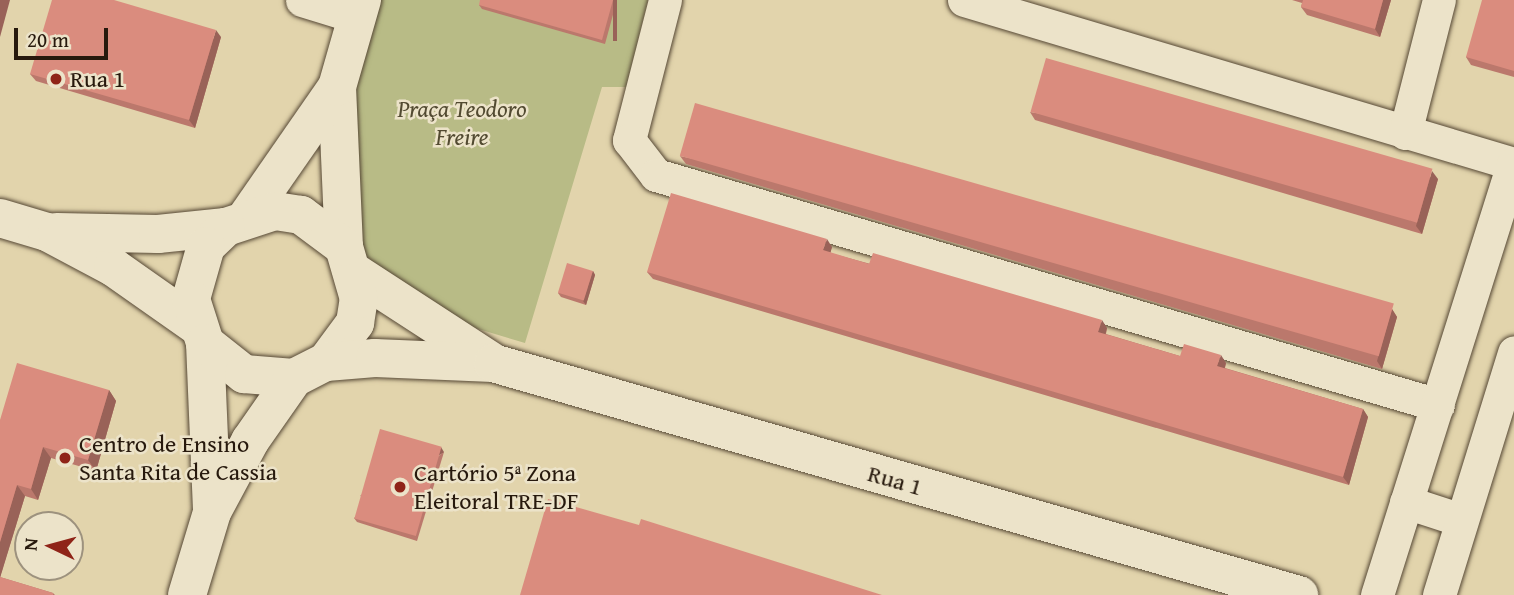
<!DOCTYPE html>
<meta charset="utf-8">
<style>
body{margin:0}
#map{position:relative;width:1514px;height:595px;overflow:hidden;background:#e2d4ac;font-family:"Gentium Book Plus",serif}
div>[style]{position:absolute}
.green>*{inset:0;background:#b8bb86}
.roads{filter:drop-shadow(0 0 2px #564835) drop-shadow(0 0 2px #564835)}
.street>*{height:33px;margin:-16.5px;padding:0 16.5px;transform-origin:16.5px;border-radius:16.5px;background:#ece3c9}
.secondary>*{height:38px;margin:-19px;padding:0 19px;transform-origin:19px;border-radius:19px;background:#ece3c9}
.wall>*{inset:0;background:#bb786c}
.shaded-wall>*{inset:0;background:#996258;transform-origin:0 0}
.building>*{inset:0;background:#da8c7e;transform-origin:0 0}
.dots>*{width:19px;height:19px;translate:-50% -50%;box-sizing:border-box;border:4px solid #ece3c9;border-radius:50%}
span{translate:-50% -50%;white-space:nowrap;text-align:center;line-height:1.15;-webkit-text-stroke:5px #ece3c9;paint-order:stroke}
.poi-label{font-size:24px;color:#27190d}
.left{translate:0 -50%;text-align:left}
.park-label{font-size:24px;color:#524a31;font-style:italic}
.street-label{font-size:24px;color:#27190d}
.north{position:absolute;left:14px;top:511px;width:70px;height:70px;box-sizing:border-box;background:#ece3c9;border:2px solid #9d927e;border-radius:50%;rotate:275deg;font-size:19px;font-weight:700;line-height:28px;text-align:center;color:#27190d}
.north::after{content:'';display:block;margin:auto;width:24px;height:32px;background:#8f2418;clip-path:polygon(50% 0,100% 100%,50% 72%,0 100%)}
.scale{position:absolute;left:14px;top:28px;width:94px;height:32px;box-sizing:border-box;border:4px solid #27190d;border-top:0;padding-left:9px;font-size:21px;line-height:24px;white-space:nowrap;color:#27190d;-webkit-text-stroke:5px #ece3c9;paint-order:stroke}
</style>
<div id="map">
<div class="green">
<div style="clip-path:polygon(370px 0,648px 0,626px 87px,602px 87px,525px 343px,445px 319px,407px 298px,357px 246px,342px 182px)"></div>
</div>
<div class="roads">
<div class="street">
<div style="left:302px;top:0;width:58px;rotate:17.2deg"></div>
<div style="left:665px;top:0;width:145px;rotate:104.4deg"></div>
<div style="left:629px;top:140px;width:44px;rotate:52.4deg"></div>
<div style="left:656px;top:175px;width:815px;rotate:16.39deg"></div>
<div style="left:964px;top:0;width:574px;rotate:16.6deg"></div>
<div style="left:1405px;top:133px;width:137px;rotate:-75.7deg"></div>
<div style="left:1406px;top:502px;width:58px;rotate:18.1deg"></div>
<div style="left:1377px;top:595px;width:452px;rotate:-72.5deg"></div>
<div style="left:1439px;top:595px;width:254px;rotate:-72.8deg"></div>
</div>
<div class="secondary">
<div style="left:337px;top:87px;width:160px;rotate:87.5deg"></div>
<div style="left:248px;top:215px;width:156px;rotate:-55.2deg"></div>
<div style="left:337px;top:87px;width:91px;rotate:-74deg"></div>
<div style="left:0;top:218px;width:49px;rotate:16.6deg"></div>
<div style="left:47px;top:232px;width:75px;rotate:27.9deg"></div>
<div style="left:113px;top:267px;width:103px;rotate:35.1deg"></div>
<div style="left:57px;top:232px;width:101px;rotate:1.1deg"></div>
<div style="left:158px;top:234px;width:68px;rotate:-5.9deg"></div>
<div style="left:357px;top:274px;width:160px;rotate:33deg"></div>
<div style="left:205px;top:343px;width:165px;rotate:87.6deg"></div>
<div style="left:326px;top:362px;width:49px;rotate:-53.4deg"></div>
<div style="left:355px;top:323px;width:24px;rotate:-81deg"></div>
<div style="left:359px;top:299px;width:54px;rotate:-106.1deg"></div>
<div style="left:344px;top:247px;width:54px;rotate:-143.3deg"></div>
<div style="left:301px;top:215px;width:26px;rotate:-171deg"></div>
<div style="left:275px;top:211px;width:52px;rotate:161.9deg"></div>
<div style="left:226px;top:227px;width:28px;rotate:136deg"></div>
<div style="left:206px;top:246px;width:55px;rotate:105.8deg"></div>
<div style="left:191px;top:299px;width:46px;rotate:72.3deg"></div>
<div style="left:205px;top:343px;width:50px;rotate:38.5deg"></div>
<div style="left:244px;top:374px;width:50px;rotate:4.6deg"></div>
<div style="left:294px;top:378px;width:36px;rotate:-27deg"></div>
<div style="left:326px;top:362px;width:49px;rotate:-4.7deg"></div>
<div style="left:375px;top:358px;width:118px;rotate:2.4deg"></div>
<div style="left:493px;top:363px;width:839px;rotate:16.06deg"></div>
<div style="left:187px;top:595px;width:87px;rotate:-73.2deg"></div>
<div style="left:212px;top:512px;width:81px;rotate:-61.8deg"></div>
<div style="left:250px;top:441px;width:77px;rotate:-55.1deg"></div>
</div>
</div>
<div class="wall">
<div style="clip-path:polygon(617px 0,605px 44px,482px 9px,479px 5px)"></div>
<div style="clip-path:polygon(1292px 0,1391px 0,1380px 37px,1307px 15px,1301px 7px,1302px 3px)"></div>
<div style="clip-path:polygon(1514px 0,1514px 77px,1471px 65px,1466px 57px)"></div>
<div style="clip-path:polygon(221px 37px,195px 128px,36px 81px,30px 74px)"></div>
<div style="clip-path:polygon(1030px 112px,1438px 179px,1422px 234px,1035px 120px)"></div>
<div style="clip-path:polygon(680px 156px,1392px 309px,1397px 317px,1382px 369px,686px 164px)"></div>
<div style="clip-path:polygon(832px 247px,830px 253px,1107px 328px,1106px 334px,1180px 356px,1226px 363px,1225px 368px,1363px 409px,1368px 417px,1349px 485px,653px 279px,647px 272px)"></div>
<div style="clip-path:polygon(593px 271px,595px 275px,586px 305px,561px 297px,558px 293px)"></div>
<div style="clip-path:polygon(109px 390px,116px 401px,96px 471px,51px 458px,38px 500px,25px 496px,0 577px,53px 593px,55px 595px,0 595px,0 420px)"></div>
<div style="clip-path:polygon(444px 452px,417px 541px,357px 522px,354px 518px)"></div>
</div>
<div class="shaded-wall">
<div style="clip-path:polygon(0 0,10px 0,0 37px)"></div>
<div style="left:613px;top:0;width:4px;height:41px"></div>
<div style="clip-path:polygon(1383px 0,1391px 0,1380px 37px,1375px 29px)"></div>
<div style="clip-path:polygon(216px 30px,221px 37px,195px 128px,189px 120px)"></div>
<div style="clip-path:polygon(1432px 171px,1438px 179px,1422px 234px,1416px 226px)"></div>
<div style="clip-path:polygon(827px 239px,832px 247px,829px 258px,823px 250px)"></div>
<div style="clip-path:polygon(593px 271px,595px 275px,586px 305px,583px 301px)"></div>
<div style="clip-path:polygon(1392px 309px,1397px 317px,1382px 369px,1377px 361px)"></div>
<div style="clip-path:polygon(1102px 320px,1107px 328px,1104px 340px,1098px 332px)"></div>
<div style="clip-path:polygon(1221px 355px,1226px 363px,1223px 374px,1217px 366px)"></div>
<div style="clip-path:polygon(109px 390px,116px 401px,96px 471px,88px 460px)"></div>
<div style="clip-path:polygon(1363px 409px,1368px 417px,1349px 485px,1343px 477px)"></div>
<div style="clip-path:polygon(43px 447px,51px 458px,38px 500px,31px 489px)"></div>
<div style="left:441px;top:447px;width:6px;height:94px;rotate:59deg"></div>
<div style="clip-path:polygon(17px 485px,25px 496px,0 578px,0 542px)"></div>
</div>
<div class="building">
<div style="clip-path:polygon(52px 0,114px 0,216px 30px,189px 120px,30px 74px)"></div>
<div style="clip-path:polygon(480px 0,613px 0,602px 40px,479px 5px)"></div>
<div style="clip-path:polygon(1303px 0,1383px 0,1375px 29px,1301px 7px)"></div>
<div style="clip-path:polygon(1482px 0,1514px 0,1514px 71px,1466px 57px)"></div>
<div style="left:1046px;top:58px;width:402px;height:56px;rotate:16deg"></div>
<div style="left:695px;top:103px;width:727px;height:55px;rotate:16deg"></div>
<div style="clip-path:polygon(671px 193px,827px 239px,823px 250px,869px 264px,873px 253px,1102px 320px,1098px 332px,1180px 356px,1184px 344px,1221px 355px,1217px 366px,1363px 409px,1343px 477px,647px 272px)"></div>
<div style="left:567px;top:263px;width:27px;height:31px;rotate:17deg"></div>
<div style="clip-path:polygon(17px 363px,109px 390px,88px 460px,43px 447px,31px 489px,17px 485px,0 542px,0 420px)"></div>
<div style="left:380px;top:429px;width:64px;height:93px;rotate:16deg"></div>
<div style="clip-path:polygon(548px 499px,639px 525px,641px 519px,882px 595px,520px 595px)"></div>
<div style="clip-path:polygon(0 577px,53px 593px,53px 595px,0 595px)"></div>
</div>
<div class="dots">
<div style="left:56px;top:79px;background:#8f2418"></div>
<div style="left:65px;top:458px;background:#8f2418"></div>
<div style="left:400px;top:487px;background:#8f2418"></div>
</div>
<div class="poi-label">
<span class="left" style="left:70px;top:79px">Rua 1</span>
<span class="left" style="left:79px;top:458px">Centro de Ensino<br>Santa Rita de Cassia</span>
<span class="left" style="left:414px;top:487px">Cartório 5ª Zona<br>Eleitoral TRE-DF</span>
</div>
<div class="park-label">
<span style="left:462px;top:123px">Praça Teodoro<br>Freire</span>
</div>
<div class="street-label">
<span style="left:895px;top:480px;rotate:16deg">Rua 1</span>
</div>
<div class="north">N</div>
<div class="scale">20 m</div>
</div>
